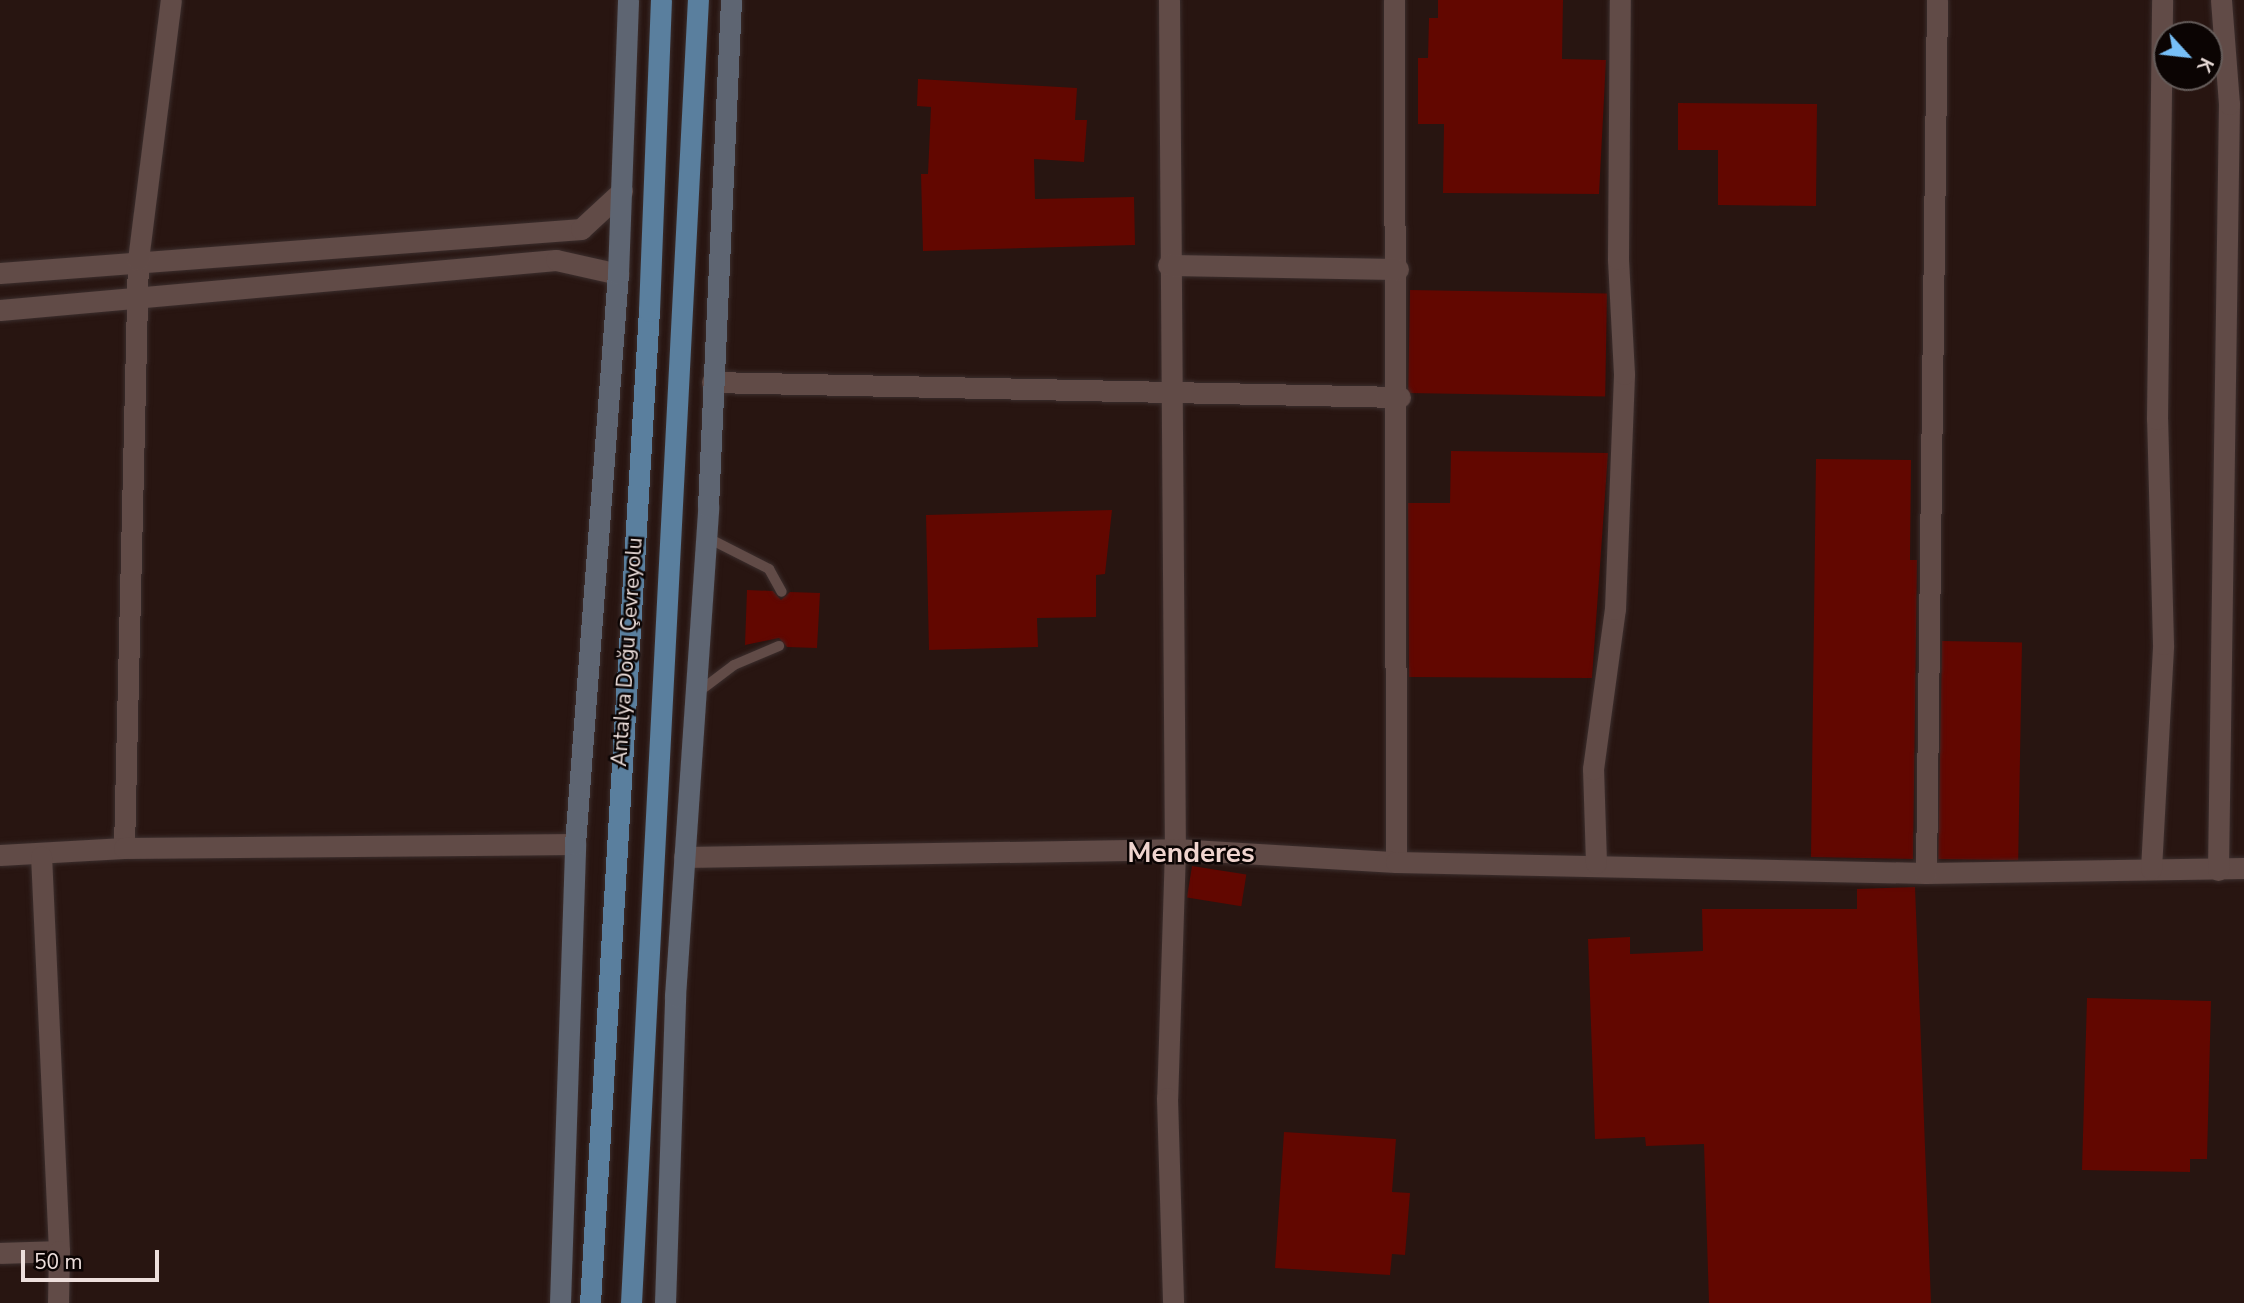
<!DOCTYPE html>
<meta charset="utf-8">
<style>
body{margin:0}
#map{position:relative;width:2244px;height:1303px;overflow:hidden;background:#281511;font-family:"Nunito Sans",sans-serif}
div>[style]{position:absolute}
.building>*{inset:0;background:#620700;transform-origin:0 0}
.roads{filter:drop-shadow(0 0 2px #3b2e2d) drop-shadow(0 0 2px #3b2e2d)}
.lane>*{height:10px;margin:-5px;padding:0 5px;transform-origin:5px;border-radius:5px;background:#614b47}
.street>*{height:21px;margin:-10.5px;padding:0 10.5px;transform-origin:10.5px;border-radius:10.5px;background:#614b47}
.secondary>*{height:21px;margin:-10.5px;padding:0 10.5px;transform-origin:10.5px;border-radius:10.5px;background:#5e6572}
.primary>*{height:21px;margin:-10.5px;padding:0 10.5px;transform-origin:10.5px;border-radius:10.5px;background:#5a7f9e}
span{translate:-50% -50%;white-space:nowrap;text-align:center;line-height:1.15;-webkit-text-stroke:5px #0b0403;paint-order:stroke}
.street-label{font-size:21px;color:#eddfdc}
.district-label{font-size:28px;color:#efd4ce;font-weight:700}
.north{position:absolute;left:2153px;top:21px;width:70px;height:70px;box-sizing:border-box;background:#0b0403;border:2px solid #655c5a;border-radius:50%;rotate:117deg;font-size:19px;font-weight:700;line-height:28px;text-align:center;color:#eddfdc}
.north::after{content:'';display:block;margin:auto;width:24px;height:32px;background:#77bff7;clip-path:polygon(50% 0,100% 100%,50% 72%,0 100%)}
.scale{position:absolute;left:21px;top:1250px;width:138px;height:32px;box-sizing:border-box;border:4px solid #eddfdc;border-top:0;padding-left:9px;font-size:21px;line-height:24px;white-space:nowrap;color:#eddfdc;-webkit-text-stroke:5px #0b0403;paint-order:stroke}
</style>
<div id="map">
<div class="building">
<div style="clip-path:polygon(1438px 0,1563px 0,1562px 59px,1606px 60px,1599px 194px,1443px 193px,1444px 124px,1418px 124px,1418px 58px,1428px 58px,1429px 18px,1438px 18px)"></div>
<div style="clip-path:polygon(918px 79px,1077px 88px,1075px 120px,1087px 120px,1084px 162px,1034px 159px,1035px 199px,1134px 197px,1135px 245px,923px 251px,921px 174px,928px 174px,931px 107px,917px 106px)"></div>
<div style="clip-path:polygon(1678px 103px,1817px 104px,1816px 206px,1718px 205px,1718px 150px,1678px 150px)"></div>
<div style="left:1410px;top:290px;width:197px;height:103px;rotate:1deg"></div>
<div style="clip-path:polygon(1451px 451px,1608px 453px,1592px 678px,1409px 677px,1408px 503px,1450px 503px)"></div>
<div style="clip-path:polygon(1816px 459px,1911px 460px,1910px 560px,1917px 560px,1913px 859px,1811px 857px)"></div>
<div style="clip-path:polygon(1112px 510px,1105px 574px,1096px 575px,1096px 617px,1037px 618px,1038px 647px,929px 650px,926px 515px)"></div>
<div style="clip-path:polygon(747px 590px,773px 591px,781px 600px,790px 592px,820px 593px,817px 648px,787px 647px,779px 638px,745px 645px)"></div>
<div style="left:1942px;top:641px;width:80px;height:218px;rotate:1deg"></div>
<div style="left:1192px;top:866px;width:55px;height:32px;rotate:9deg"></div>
<div style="clip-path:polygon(1915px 887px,1931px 1303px,1709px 1303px,1704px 1144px,1646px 1146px,1645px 1137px,1595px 1139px,1588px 939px,1630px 937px,1630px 954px,1703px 951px,1702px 909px,1857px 909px,1857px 889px)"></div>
<div style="clip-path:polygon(2087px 998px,2211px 1001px,2207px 1159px,2190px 1159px,2190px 1172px,2082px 1170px)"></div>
<div style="clip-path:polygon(1284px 1132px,1396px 1139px,1392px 1192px,1410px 1193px,1405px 1255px,1392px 1254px,1390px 1275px,1275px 1268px)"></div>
</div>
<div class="roads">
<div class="lane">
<div style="left:706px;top:537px;width:71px;rotate:26.9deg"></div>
<div style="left:769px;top:569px;width:26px;rotate:61deg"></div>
<div style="left:697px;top:693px;width:46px;rotate:-37.1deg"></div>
<div style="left:734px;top:665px;width:49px;rotate:-22.9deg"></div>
</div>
<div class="street">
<div style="left:1169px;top:0;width:849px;rotate:89.6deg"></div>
<div style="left:1175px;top:849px;width:249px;rotate:91.8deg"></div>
<div style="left:1167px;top:1098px;width:205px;rotate:88.3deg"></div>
<div style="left:1394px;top:0;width:862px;rotate:89.87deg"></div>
<div style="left:1168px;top:265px;width:230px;rotate:1deg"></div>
<div style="left:0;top:273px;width:583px;rotate:-4.33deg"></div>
<div style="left:581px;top:229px;width:56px;rotate:-42.8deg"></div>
<div style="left:0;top:310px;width:558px;rotate:-5.14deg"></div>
<div style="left:556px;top:260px;width:64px;rotate:12.7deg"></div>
<div style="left:712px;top:382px;width:688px;rotate:1.25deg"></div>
<div style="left:124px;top:848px;width:588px;rotate:-88.64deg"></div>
<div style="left:138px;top:260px;width:262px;rotate:-82.8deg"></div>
<div style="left:0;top:855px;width:124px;rotate:-3.2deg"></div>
<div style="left:124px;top:848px;width:451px;rotate:-0.5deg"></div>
<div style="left:684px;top:857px;width:491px;rotate:-0.9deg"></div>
<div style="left:1175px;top:849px;width:221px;rotate:3.4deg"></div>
<div style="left:1396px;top:862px;width:530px;rotate:1.19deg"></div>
<div style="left:1926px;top:873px;width:318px;rotate:-0.9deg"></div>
<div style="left:1596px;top:863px;width:94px;rotate:-91.8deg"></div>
<div style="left:1593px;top:769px;width:162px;rotate:-82.2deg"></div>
<div style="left:1615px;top:609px;width:235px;rotate:-87.8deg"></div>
<div style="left:1624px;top:374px;width:115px;rotate:-93deg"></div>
<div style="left:1618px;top:259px;width:259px;rotate:-89.6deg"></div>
<div style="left:2151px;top:869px;width:225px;rotate:-86.9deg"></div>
<div style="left:2163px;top:644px;width:225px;rotate:-91.5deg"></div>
<div style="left:2157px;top:419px;width:419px;rotate:-89.3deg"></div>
<div style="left:2218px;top:870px;width:766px;rotate:-89.18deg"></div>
<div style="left:2229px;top:104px;width:104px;rotate:-94.4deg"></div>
<div style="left:1926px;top:873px;width:873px;rotate:-89.28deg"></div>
<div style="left:0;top:1253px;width:59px;rotate:-1.9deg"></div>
<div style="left:59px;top:1251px;width:395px;rotate:-92.6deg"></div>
<div style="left:58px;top:1303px;width:52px;rotate:-88.9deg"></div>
</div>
<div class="secondary">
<div style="left:560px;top:1303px;width:459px;rotate:-88.1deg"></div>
<div style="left:575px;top:844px;width:572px;rotate:-85.69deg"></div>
<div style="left:618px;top:274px;width:274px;rotate:-87.9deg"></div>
<div style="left:665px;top:1303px;width:307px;rotate:-88.1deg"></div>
<div style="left:675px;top:996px;width:490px;rotate:-86.1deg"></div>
<div style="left:708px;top:507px;width:508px;rotate:-87.4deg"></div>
</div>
<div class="primary">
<div style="left:590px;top:1303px;width:994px;rotate:-86.6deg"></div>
<div style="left:649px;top:311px;width:311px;rotate:-87.8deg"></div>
<div style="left:631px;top:1303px;width:1305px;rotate:-87.06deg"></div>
</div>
</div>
<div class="street-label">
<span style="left:627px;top:652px;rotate:-86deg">Antalya Doğu Çevreyolu</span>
</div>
<div class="district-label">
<span style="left:1191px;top:853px">Menderes</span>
</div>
<div class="north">K</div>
<div class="scale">50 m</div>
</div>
